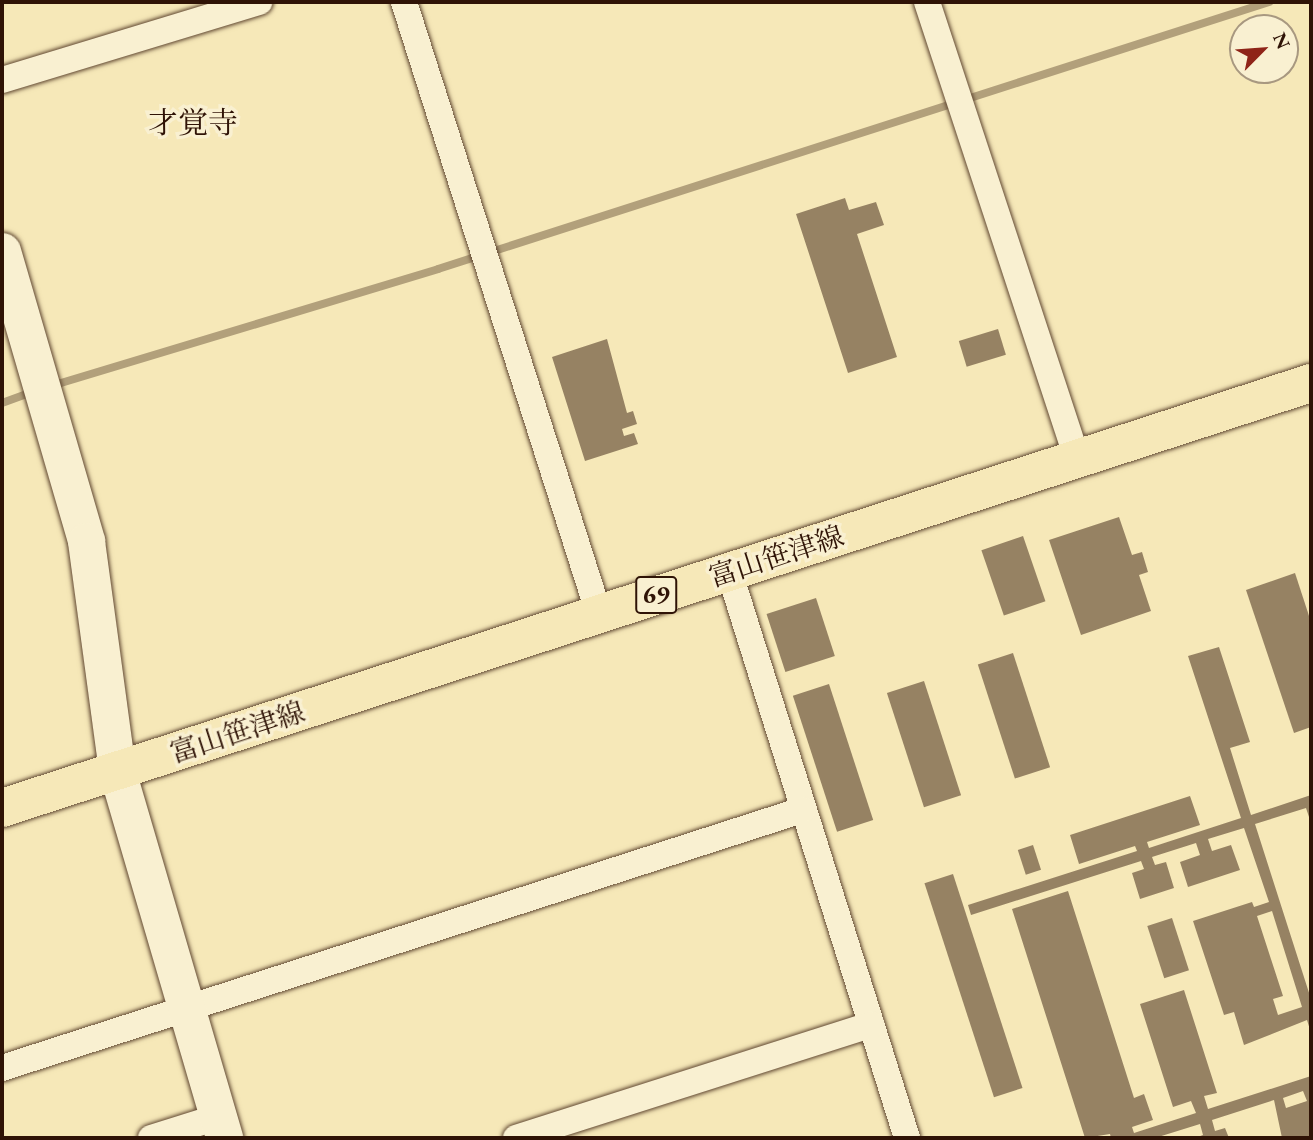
<!DOCTYPE html>
<meta charset="utf-8">
<style>
body{margin:0}
#map{position:relative;width:1313px;height:1140px;overflow:hidden;background:#f6e8b8;font-family:"EB Garamond","Noto Serif JP",serif}
div>[style]{position:absolute}
.stream>*{height:8px;margin:-4px;padding:0 4px;transform-origin:4px;border-radius:4px;background:#b2a07b}
.building>*{inset:0;background:#968263;transform-origin:0 0}
.roads{filter:drop-shadow(0 0 2px #614832) drop-shadow(0 0 2px #614832)}
.street>*{height:26px;margin:-13px;padding:0 13px;transform-origin:13px;border-radius:13px;background:#f9f0d1}
.secondary>*{height:37px;margin:-18.5px;padding:0 18.5px;transform-origin:18.5px;border-radius:18.5px;background:#f9f0d1}
.primary>*{height:38px;margin:-19px;padding:0 19px;transform-origin:19px;border-radius:19px;background:#f6e8b8}
span{translate:-50% -50%;white-space:nowrap;text-align:center;line-height:1.15;-webkit-text-stroke:7px #f9f0d1;paint-order:stroke}
.shield-label span{padding:2px 5px;background:#f9f0d1;border:2px solid;border-radius:5px;-webkit-text-stroke-width:0}
.shield-label{font-size:26px;color:#2f1306;font-weight:700}
.street-label{font-size:28px;color:#2f1306}
.neighbourhood-label{font-size:30px;color:#2f1306}
.frame{position:absolute;inset:0;border:4px solid #2f1306;pointer-events:none}
.north{position:absolute;left:1229px;top:14px;width:70px;height:70px;box-sizing:border-box;background:#f9f0d1;border:2px solid #a89880;border-radius:50%;rotate:65deg;font-size:19px;font-weight:700;line-height:28px;text-align:center;color:#2f1306}
.north::after{content:'';display:block;margin:auto;width:24px;height:32px;background:#8f2418;clip-path:polygon(50% 0,100% 100%,50% 72%,0 100%)}
</style>
<div id="map">
<div class="stream">
<div style="left:51px;top:386px;width:404px;rotate:-16.8deg"></div>
<div style="left:438px;top:269px;width:873px;rotate:-17.81deg"></div>
<div style="left:2px;top:403px;width:32px;rotate:-20deg"></div>
</div>
<div class="building">
<div style="clip-path:polygon(845px 198px,849px 210px,876px 202px,884px 225px,857px 234px,897px 357px,848px 373px,796px 214px)"></div>
<div style="left:998px;top:329px;width:27px;height:41px;rotate:73deg"></div>
<div style="clip-path:polygon(607px 339px,627px 413px,633px 411px,637px 424px,622px 429px,624px 436px,634px 433px,638px 444px,585px 461px,552px 357px)"></div>
<div style="clip-path:polygon(1119px 517px,1132px 555px,1142px 552px,1148px 572px,1139px 575px,1151px 611px,1081px 635px,1049px 540px)"></div>
<div style="left:1023px;top:536px;width:69px;height:44px;rotate:71deg"></div>
<div style="clip-path:polygon(1295px 573px,1311px 622px,1311px 727px,1294px 733px,1246px 590px)"></div>
<div style="left:816px;top:598px;width:61px;height:52px;rotate:72deg"></div>
<div style="clip-path:polygon(evenodd,1219px 647px,1250px 742px,1230px 748px,1251px 815px,1311px 795px,1311px 823px,1306px 808px,1255px 824px,1311px 999px,1311px 1033px,1307px 1020px,1244px 1045px,1234px 1012px,1224px 1015px,1193px 921px,1252px 902px,1254px 907px,1269px 902px,1244px 828px,1208px 839px,1212px 851px,1231px 845px,1240px 870px,1188px 887px,1180px 862px,1200px 855px,1196px 843px,1152px 857px,1155px 865px,1166px 862px,1174px 888px,1140px 899px,1132px 873px,1144px 869px,1141px 861px,971px 915px,968px 905px,1137px 851px,1135px 846px,1079px 864px,1070px 835px,1190px 796px,1200px 825px,1147px 842px,1149px 848px,1241px 818px,1188px 656px,1219px 647px,1272px 911px,1302px 1007px,1278px 1015px,1273px 999px,1283px 996px,1257px 916px,1272px 911px)"></div>
<div style="left:1013px;top:653px;width:120px;height:37px;rotate:72deg"></div>
<div style="left:924px;top:681px;width:120px;height:39px;rotate:72deg"></div>
<div style="left:829px;top:684px;width:143px;height:38px;rotate:72deg"></div>
<div style="left:1033px;top:845px;width:26px;height:16px;rotate:72deg"></div>
<div style="left:953px;top:874px;width:225px;height:30px;rotate:72deg"></div>
<div style="clip-path:polygon(evenodd,1068px 891px,1134px 1098px,1144px 1094px,1153px 1120px,1132px 1127px,1134px 1133px,1196px 1113px,1191px 1101px,1173px 1107px,1140px 1004px,1184px 990px,1217px 1093px,1204px 1096px,1208px 1109px,1311px 1076px,1311px 1138px,1282px 1138px,1274px 1100px,1212px 1120px,1215px 1131px,1225px 1128px,1229px 1138px,1195px 1138px,1203px 1135px,1200px 1124px,1155px 1138px,1111px 1138px,1110px 1134px,1085px 1138px,1012px 909px,1068px 891px,1303px 1091px,1307px 1101px,1286px 1108px,1283px 1098px,1303px 1091px)"></div>
<div style="left:1172px;top:918px;width:55px;height:26px;rotate:72deg"></div>
</div>
<div class="roads">
<div class="street">
<div style="left:404px;top:2px;width:642px;rotate:72.33deg"></div>
<div style="left:927px;top:2px;width:481px;rotate:71.8deg"></div>
<div style="left:2px;top:80px;width:269px;rotate:-16.9deg"></div>
<div style="left:729px;top:571px;width:594px;rotate:72.57deg"></div>
<div style="left:2px;top:1068px;width:841px;rotate:-17.87deg"></div>
<div style="left:151px;top:1138px;width:70px;rotate:-17.4deg"></div>
<div style="left:516px;top:1138px;width:373px;rotate:-17.7deg"></div>
</div>
<div class="secondary">
<div style="left:2px;top:251px;width:302px;rotate:73.8deg"></div>
<div style="left:86px;top:541px;width:232px;rotate:82.3deg"></div>
<div style="left:117px;top:771px;width:382px;rotate:73.7deg"></div>
</div>
<div class="primary">
<div style="left:2px;top:808px;width:1376px;rotate:-17.99deg"></div>
</div>
</div>
<div class="shield-label">
<span style="left:656px;top:595px">69</span>
</div>
<div class="street-label">
<span style="left:776px;top:556px;rotate:-18deg">富山笹津線</span>
<span style="left:237px;top:732px;rotate:-18deg">富山笹津線</span>
</div>
<div class="neighbourhood-label">
<span style="left:193px;top:123px">才覚寺</span>
</div>
<div class="frame"></div>
<div class="north">N</div>
</div>
